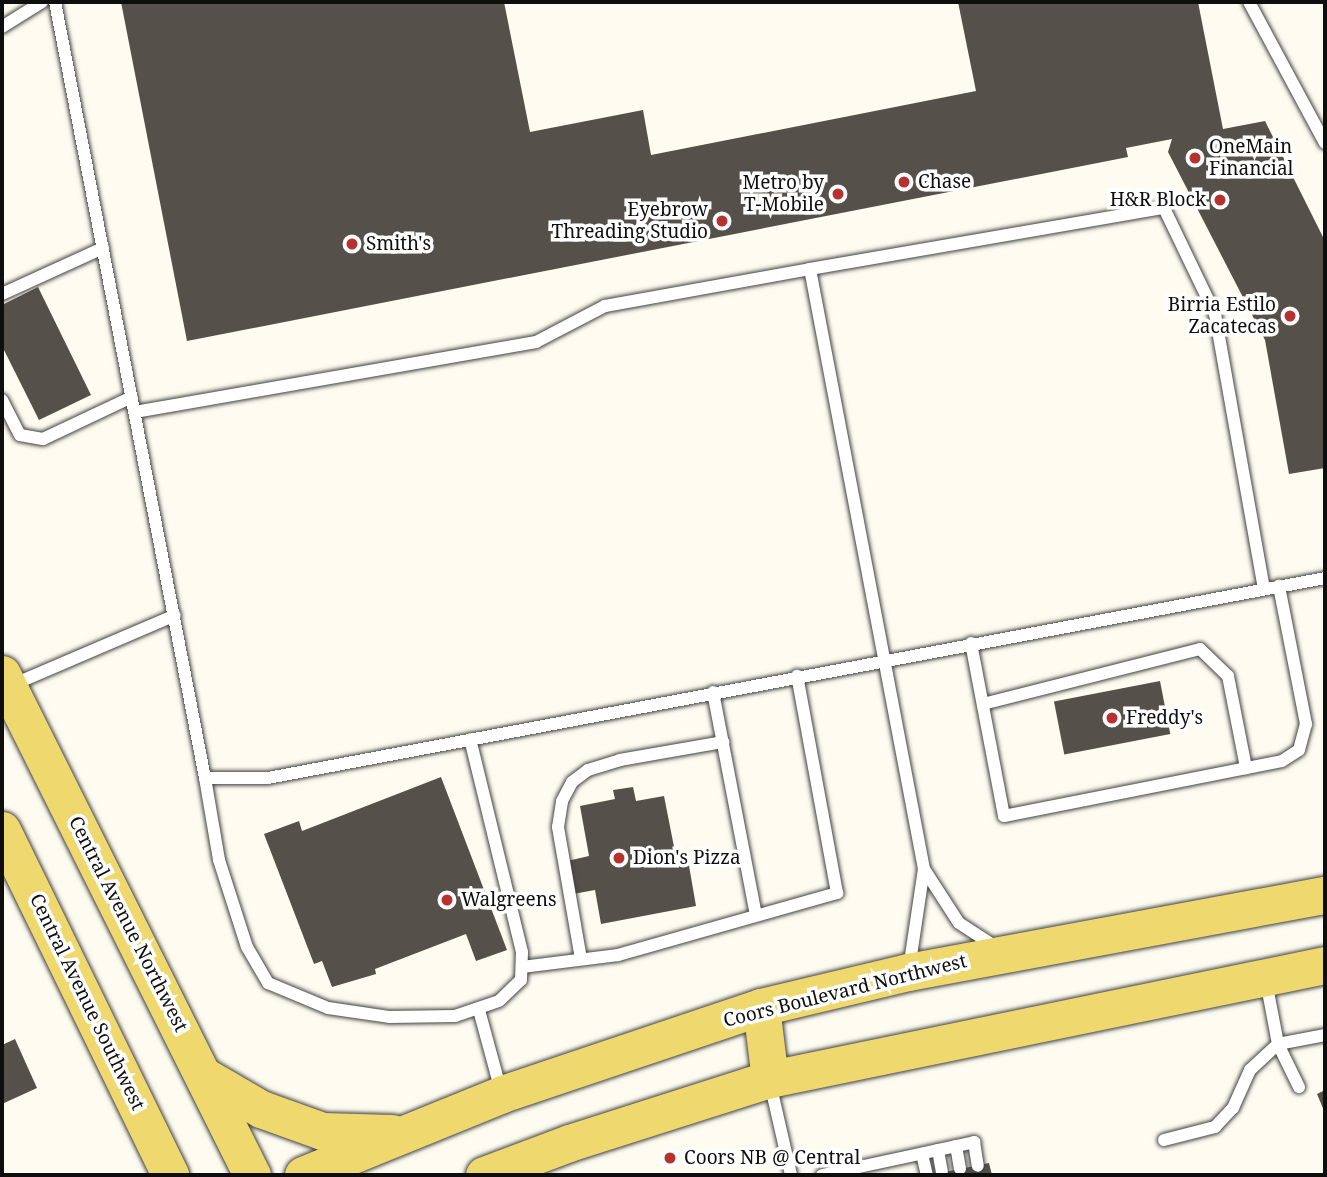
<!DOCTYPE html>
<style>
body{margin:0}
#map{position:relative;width:1327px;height:1177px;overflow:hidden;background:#fefcf0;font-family:"Noto Serif",serif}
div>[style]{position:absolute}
.building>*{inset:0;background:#56504b;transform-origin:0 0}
.roads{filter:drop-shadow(0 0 2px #414141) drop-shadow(0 0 2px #414141)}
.service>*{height:12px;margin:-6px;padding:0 6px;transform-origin:6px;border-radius:6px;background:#fff}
.primary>*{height:37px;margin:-18.5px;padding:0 18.5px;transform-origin:18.5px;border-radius:18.5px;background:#efd96f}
.dots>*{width:19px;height:19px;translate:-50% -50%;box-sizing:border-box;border:4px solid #fff;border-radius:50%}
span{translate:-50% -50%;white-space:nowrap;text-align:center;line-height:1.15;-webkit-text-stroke:7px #fff;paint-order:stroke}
.poi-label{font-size:19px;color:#0e0e0e}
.left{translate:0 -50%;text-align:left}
.right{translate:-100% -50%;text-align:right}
.street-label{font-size:19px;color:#0e0e0e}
.frame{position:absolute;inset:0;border:4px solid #0e0e0e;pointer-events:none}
</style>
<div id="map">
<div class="building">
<div style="clip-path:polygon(121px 2px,504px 2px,530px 132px,643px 110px,651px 155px,976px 91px,958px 2px,1198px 2px,1223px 129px,1265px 121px,1325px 241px,1325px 468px,1289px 474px,1265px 340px,1168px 152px,1172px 139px,1126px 148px,1128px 157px,187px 341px)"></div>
<div style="clip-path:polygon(38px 287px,91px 395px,39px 420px,2px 346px,2px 305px)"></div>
<div style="left:1160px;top:681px;width:54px;height:108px;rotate:79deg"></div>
<div style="clip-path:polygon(441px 777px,507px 950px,476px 961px,466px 934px,375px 969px,376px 974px,332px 987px,322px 961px,314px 964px,264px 834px,299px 821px,302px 831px)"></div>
<div style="clip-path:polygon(633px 787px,636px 801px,664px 796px,677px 862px,688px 860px,696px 906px,601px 924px,595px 890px,573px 894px,567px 861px,589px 856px,580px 806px,615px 799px,613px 790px)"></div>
<div style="clip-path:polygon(15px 1039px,37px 1088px,2px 1104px,2px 1045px)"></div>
<div style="clip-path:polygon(1325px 1090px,1325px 1113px,1317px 1094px)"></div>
<div style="clip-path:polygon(989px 1163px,992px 1175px,935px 1175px,935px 1174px)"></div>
</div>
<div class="roads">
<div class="service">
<div style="left:55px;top:2px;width:790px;rotate:79.06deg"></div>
<div style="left:205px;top:778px;width:63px"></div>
<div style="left:268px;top:778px;width:1076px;rotate:-10.71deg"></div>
<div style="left:1249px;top:2px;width:160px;rotate:61.7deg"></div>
<div style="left:2px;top:27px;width:47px;rotate:-32deg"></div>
<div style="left:810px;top:269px;width:359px;rotate:-9.8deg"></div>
<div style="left:1164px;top:208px;width:118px;rotate:64.3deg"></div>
<div style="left:1215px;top:314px;width:279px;rotate:79.9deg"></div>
<div style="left:2px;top:294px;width:111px;rotate:-24.5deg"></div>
<div style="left:2px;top:400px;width:39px;rotate:63deg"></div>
<div style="left:20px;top:435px;width:23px;rotate:10deg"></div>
<div style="left:43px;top:439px;width:98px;rotate:-25.3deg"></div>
<div style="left:135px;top:412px;width:407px;rotate:-9.9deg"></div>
<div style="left:536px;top:342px;width:78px;rotate:-27.6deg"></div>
<div style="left:605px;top:306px;width:208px;rotate:-10.2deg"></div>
<div style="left:810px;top:269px;width:611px;rotate:79.24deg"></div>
<div style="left:971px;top:643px;width:176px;rotate:79.2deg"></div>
<div style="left:1004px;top:816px;width:283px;rotate:-11.2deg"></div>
<div style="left:1282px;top:761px;width:20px;rotate:-33deg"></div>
<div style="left:1299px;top:750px;width:27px;rotate:-75deg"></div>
<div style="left:1306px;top:724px;width:141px;rotate:-101.1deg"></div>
<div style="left:12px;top:685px;width:177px;rotate:-23.2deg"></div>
<div style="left:713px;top:692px;width:227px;rotate:79.1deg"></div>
<div style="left:983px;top:704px;width:224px;rotate:-14.2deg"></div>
<div style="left:1200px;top:649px;width:39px;rotate:44deg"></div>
<div style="left:1228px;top:676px;width:94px;rotate:78.9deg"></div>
<div style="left:205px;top:778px;width:83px;rotate:80.3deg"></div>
<div style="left:219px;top:860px;width:91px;rotate:72.2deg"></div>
<div style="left:247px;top:947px;width:42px;rotate:59.7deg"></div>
<div style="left:268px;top:983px;width:65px;rotate:22.6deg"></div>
<div style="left:328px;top:1008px;width:63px;rotate:8.3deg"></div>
<div style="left:390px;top:1017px;width:65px;rotate:-0.9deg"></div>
<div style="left:455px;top:1016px;width:46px;rotate:-18.8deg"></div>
<div style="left:499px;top:1001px;width:30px;rotate:-44deg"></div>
<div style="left:521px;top:980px;width:28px;rotate:-88deg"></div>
<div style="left:522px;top:952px;width:219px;rotate:-103.7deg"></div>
<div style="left:581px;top:959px;width:134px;rotate:-99.9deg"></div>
<div style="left:558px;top:827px;width:26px;rotate:-81deg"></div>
<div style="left:562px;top:801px;width:21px;rotate:-62deg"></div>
<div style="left:572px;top:782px;width:20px;rotate:-37deg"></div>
<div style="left:588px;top:770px;width:34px;rotate:-17deg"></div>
<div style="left:620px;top:760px;width:105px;rotate:-9.9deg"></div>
<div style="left:522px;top:967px;width:97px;rotate:-7.1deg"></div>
<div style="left:618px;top:955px;width:228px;rotate:-15.8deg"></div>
<div style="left:837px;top:893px;width:221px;rotate:-100.4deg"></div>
<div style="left:909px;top:969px;width:101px;rotate:-81.5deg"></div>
<div style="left:924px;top:869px;width:64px;rotate:57.1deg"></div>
<div style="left:959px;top:923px;width:44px;rotate:33deg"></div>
<div style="left:1266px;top:981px;width:64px;rotate:79.2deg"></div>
<div style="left:1278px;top:1044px;width:48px;rotate:-10.8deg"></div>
<div style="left:479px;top:1010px;width:84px;rotate:74.8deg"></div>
<div style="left:770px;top:1083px;width:94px;rotate:77.1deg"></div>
<div style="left:1164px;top:1140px;width:53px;rotate:-14.3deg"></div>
<div style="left:1215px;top:1127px;width:26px;rotate:-47deg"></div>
<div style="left:1233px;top:1108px;width:42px;rotate:-65.9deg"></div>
<div style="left:1250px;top:1070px;width:38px;rotate:-43deg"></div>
<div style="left:1278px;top:1044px;width:48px;rotate:64deg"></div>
<div style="left:956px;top:1146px;width:23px;rotate:80deg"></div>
<div style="left:938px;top:1150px;width:22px;rotate:80deg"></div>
<div style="left:922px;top:1154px;width:22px;rotate:77deg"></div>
<div style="left:822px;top:1175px;width:156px;rotate:-12.2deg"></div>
<div style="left:974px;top:1142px;width:24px;rotate:81deg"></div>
</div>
<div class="primary">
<div style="left:2px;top:674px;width:560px;rotate:63.48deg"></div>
<div style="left:2px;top:830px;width:384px;rotate:64deg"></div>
<div style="left:761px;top:1007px;width:73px;rotate:82.9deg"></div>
<div style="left:206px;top:1077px;width:64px;rotate:30.2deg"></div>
<div style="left:261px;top:1109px;width:65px;rotate:19.8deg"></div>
<div style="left:322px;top:1131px;width:70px;rotate:1.6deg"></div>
<div style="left:303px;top:1175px;width:215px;rotate:-22.1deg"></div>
<div style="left:502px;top:1094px;width:273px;rotate:-18.6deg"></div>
<div style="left:761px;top:1007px;width:151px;rotate:-13.4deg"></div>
<div style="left:908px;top:972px;width:424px;rotate:-10.5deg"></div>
<div style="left:484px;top:1175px;width:91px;rotate:-20.6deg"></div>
<div style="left:569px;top:1143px;width:211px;rotate:-17.7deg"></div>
<div style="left:770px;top:1079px;width:567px;rotate:-11.61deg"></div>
</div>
</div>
<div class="dots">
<div style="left:1195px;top:158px;background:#b4322f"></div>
<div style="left:904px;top:182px;background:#b4322f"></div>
<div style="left:838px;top:194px;background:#b4322f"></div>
<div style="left:1220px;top:200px;background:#b4322f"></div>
<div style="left:722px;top:221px;background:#b4322f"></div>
<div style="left:352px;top:244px;background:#b4322f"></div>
<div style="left:1290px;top:316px;background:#b4322f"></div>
<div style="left:1112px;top:718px;background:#b4322f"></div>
<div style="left:619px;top:858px;background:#b4322f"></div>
<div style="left:447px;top:900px;background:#b4322f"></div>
<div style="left:670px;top:1158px;background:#b4322f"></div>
</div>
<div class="poi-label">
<span class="left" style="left:1209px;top:158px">OneMain<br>Financial</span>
<span class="left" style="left:918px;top:182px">Chase</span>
<span class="right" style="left:824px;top:194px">Metro by<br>T-Mobile</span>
<span class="right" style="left:1206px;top:200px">H&amp;R Block</span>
<span class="right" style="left:708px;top:221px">Eyebrow<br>Threading Studio</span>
<span class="left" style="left:366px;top:244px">Smith's</span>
<span class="right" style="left:1276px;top:316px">Birria Estilo<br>Zacatecas</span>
<span class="left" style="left:1126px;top:718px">Freddy's</span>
<span class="left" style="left:633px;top:858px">Dion's Pizza</span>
<span class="left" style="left:461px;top:900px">Walgreens</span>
<span class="left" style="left:684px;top:1158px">Coors NB @ Central</span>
</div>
<div class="street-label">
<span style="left:128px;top:924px;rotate:63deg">Central Avenue Northwest</span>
<span style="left:845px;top:991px;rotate:-14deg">Coors Boulevard Northwest</span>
<span style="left:87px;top:1002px;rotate:64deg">Central Avenue Southwest</span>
</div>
<div class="frame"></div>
</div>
